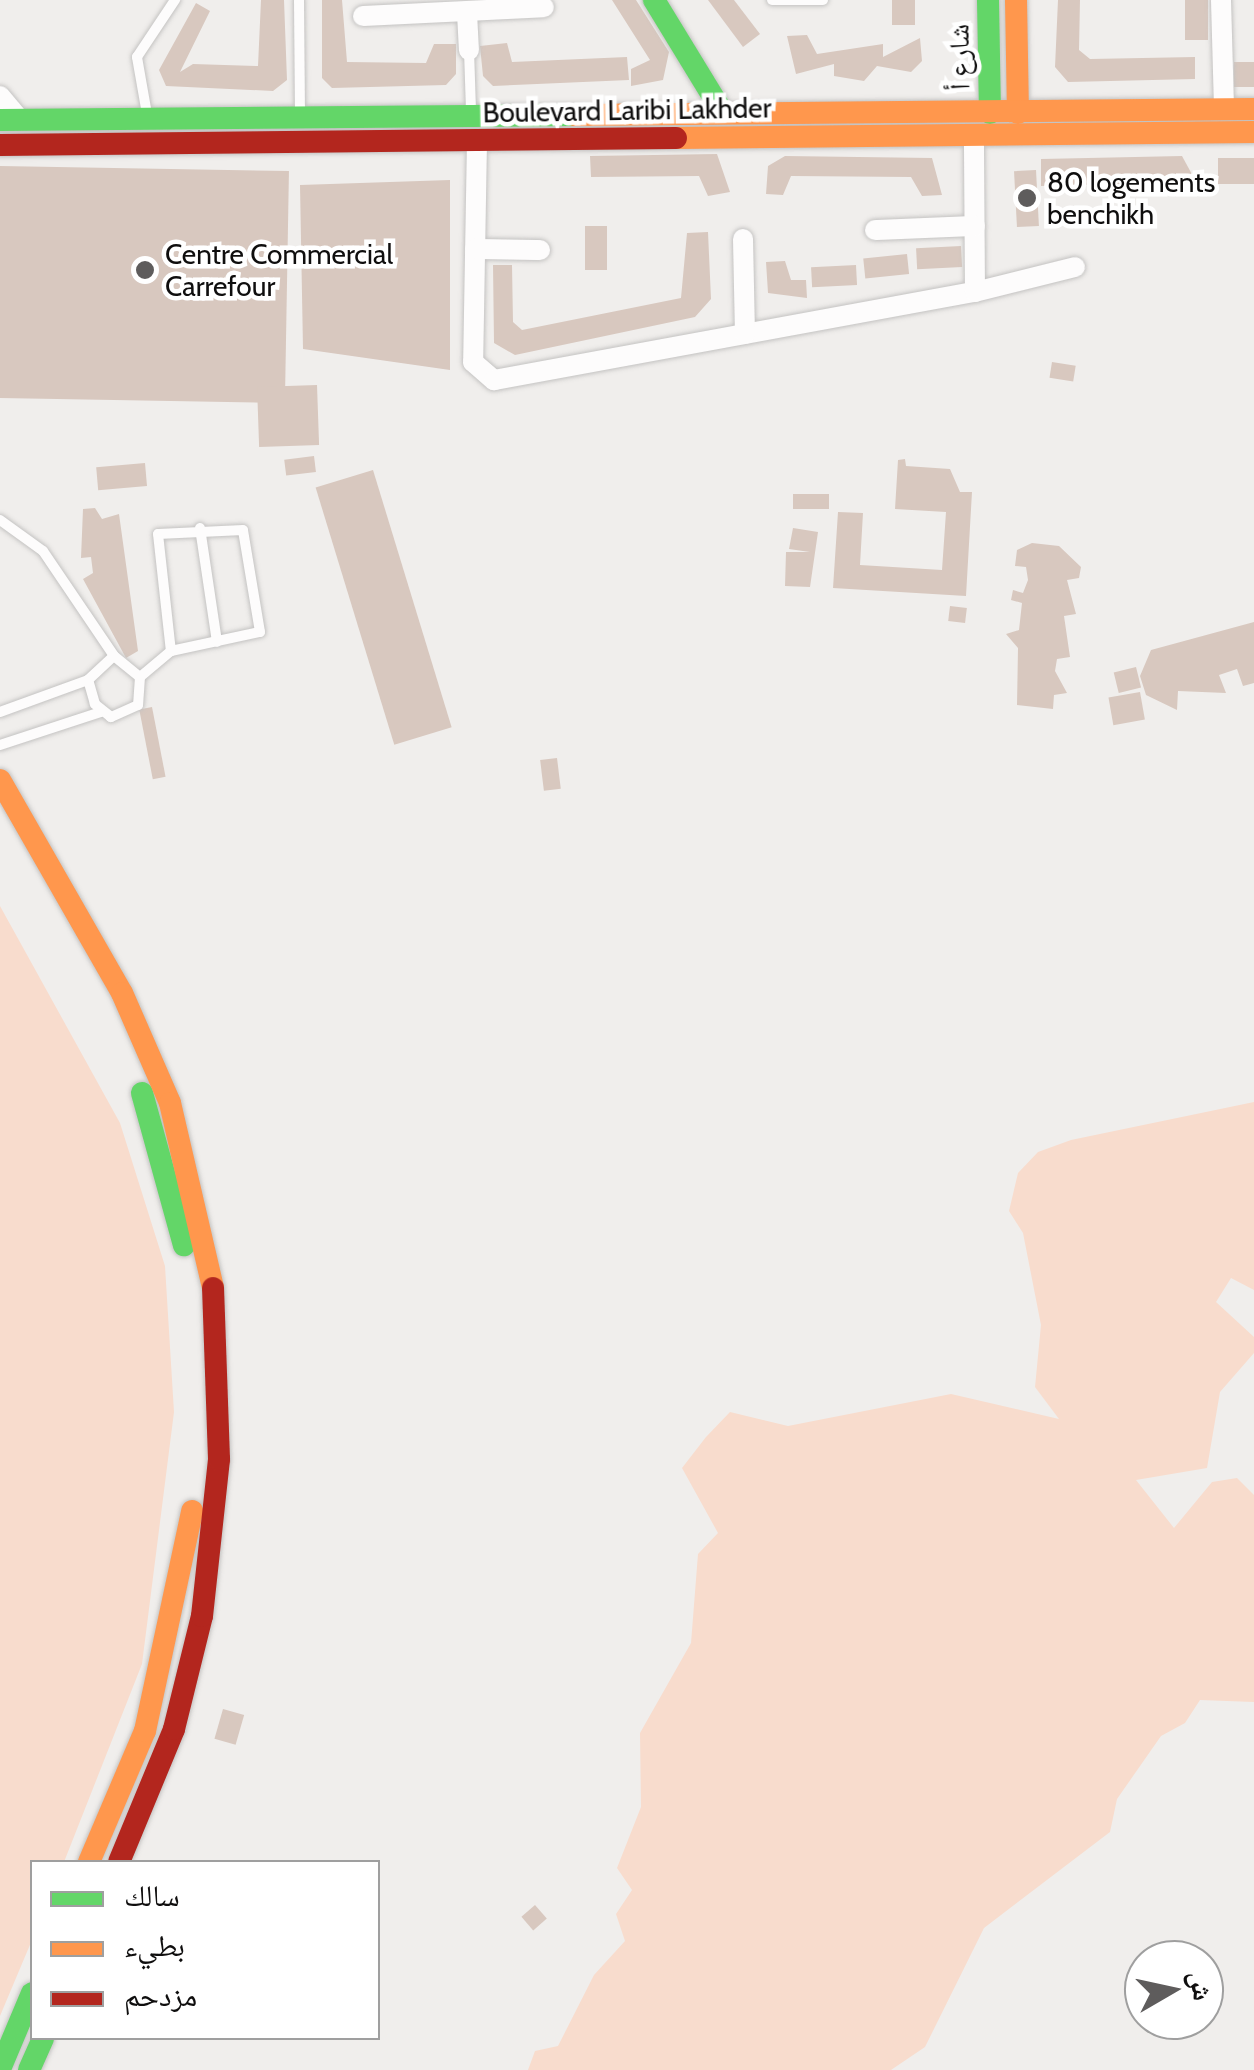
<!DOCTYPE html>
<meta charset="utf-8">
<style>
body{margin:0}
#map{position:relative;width:1254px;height:2070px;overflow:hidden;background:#f0eeec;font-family:Cabin,"Noto Naskh Arabic",sans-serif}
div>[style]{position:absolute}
.green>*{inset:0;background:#f8dccd}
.building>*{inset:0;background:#d8c8bf;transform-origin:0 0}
.roads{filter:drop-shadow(0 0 2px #c4c3c2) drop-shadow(0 0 2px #c4c3c2)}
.lane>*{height:10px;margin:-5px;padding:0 5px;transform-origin:5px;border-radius:5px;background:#fdfcfc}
.street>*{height:20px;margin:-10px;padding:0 10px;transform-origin:10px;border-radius:10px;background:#fdfcfc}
.fast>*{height:22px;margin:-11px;padding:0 11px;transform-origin:11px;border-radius:11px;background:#63d668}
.slow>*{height:22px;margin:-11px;padding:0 11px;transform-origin:11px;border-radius:11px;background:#ff974d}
.jam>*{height:22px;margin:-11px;padding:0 11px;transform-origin:11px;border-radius:11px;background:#b3261e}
.dots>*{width:28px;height:28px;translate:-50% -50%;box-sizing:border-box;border:5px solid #fff;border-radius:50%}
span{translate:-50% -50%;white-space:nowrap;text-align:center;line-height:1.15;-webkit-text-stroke:9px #fff;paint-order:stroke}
.street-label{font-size:28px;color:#0f0e0e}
.poi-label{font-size:28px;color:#0f0e0e}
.left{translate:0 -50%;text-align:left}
.legend{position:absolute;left:30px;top:1860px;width:350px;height:180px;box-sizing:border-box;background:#fff;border:2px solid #9f9f9f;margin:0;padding:12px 18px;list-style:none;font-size:30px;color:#0f0e0e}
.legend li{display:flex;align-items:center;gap:20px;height:50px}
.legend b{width:50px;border:2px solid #9f9f9f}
.north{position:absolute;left:1124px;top:1940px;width:100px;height:100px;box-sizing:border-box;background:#fff;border:2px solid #9f9f9f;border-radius:50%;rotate:81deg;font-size:28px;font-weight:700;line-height:40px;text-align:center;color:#0f0e0e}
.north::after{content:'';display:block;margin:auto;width:35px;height:45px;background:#5e5c5c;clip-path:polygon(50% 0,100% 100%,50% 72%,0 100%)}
</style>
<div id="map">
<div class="green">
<div style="clip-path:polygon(0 906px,120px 1123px,165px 1266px,174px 1412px,142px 1664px,64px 1862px,32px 1862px,32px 1940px,0 2016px)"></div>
<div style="clip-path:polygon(1254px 1102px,1254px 1290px,1231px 1278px,1216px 1302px,1254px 1337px,1254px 1353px,1220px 1392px,1207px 1468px,1136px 1480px,1174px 1528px,1212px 1482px,1237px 1478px,1254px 1495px,1254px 1702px,1200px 1700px,1185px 1723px,1161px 1736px,1117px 1799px,1110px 1832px,984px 1928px,925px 2047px,891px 2070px,528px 2070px,535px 2051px,558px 2046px,594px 1975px,625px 1941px,616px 1914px,632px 1890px,617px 1868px,641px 1807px,640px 1733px,691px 1643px,698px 1554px,718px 1533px,682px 1468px,706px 1437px,730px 1412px,788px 1426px,951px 1394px,1059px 1419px,1035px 1387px,1041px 1325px,1023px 1233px,1009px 1211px,1018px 1173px,1038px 1152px,1071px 1140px)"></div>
</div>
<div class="building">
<div style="clip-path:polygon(261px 0,284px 0,287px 80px,273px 91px,166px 86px,159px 70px,196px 3px,210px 11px,180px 72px,193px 64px,258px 66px)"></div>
<div style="clip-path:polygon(322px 0,342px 0,347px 62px,426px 63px,434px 44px,456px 44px,456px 74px,446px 85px,332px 88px,322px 78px)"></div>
<div style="clip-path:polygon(612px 0,636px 0,669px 52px,663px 80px,631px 86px,631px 69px,650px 60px)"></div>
<div style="clip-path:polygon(708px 0,734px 0,760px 34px,743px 47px)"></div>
<div style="left:892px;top:0;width:23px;height:25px"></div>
<div style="clip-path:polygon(1058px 0,1080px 0,1079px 50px,1090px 59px,1195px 57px,1195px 79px,1068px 82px,1055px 67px)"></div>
<div style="left:1185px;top:0;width:23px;height:40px"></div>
<div style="clip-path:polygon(807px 35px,817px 54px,883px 44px,883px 57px,920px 38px,922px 61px,911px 72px,877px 66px,864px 81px,834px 76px,834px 64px,796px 74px,787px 36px)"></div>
<div style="clip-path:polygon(507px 43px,512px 62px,627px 57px,629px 80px,493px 86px,483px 76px,480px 46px)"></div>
<div style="left:1254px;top:62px;width:25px;height:20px;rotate:90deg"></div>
<div style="clip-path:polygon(717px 154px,730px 192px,708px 196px,699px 176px,591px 177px,590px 156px)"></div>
<div style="clip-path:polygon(785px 156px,932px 158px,942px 195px,922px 196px,911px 177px,791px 176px,783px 195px,766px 194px,768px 166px)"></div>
<div style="clip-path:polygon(1182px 156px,1194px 178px,1182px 182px,1041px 186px,1041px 159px)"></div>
<div style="left:1254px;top:158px;width:26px;height:36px;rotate:90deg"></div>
<div style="left:0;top:166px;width:289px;height:232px;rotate:1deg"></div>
<div style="left:1036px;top:170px;width:56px;height:22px;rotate:87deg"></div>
<div style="clip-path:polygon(450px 180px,450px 370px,303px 349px,300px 185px)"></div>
<div style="left:585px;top:226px;width:22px;height:44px"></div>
<div style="clip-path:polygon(708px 232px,711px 299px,695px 317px,515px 355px,494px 343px,493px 265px,512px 265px,513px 322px,522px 330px,681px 298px,687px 233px)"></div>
<div style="left:961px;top:246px;width:21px;height:45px;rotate:87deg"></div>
<div style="left:907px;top:254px;width:20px;height:44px;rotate:84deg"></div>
<div style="clip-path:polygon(785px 261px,791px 280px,806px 280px,807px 298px,768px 293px,766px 262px)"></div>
<div style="left:856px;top:265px;width:20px;height:45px;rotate:87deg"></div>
<div style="left:1052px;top:362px;width:24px;height:16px;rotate:9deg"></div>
<div style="left:317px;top:385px;width:60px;height:60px;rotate:88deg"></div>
<div style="left:314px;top:456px;width:16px;height:30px;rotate:83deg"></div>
<div style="clip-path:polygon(905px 459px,906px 466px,950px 469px,960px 492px,972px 492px,966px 596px,833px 588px,838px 512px,863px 513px,860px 565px,942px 570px,946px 512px,895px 509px,898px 460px)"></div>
<div style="left:145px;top:463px;width:23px;height:49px;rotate:85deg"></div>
<div style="left:373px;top:470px;width:269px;height:60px;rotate:73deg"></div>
<div style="left:793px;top:494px;width:36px;height:15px"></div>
<div style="clip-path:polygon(95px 508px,102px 519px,119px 514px,138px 651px,126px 658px,83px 579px,93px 573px,91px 557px,81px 558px,83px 509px)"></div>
<div style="clip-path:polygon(793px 528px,818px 532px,810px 587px,785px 586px,786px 552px,810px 552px,789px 549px)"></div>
<div style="clip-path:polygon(1032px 543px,1059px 546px,1081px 567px,1079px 578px,1067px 580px,1076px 614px,1064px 616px,1070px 657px,1057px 659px,1055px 671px,1067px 693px,1054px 695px,1053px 709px,1017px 705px,1018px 648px,1006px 634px,1019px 630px,1022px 603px,1011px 600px,1013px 590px,1023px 593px,1028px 580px,1026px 567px,1015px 566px,1017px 550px)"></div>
<div style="left:950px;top:606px;width:17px;height:15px;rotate:7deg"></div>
<div style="clip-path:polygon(1254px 622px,1254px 683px,1243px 686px,1237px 669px,1219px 675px,1226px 693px,1178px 691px,1177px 710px,1146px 695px,1140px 676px,1151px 650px)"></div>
<div style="left:1136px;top:667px;width:21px;height:23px;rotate:76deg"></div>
<div style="left:1140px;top:692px;width:28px;height:32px;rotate:80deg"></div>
<div style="left:152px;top:707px;width:71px;height:13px;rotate:79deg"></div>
<div style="left:557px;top:758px;width:31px;height:17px;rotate:83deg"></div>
<div style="left:223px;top:1709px;width:22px;height:31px;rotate:16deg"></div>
<div style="left:535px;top:1905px;width:18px;height:18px;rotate:49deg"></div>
</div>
<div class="roads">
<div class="lane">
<div style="left:299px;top:0;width:114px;rotate:89.5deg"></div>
<div style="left:772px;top:0;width:51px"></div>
<div style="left:469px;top:50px;width:61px;rotate:88.1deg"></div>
<div style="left:147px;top:114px;width:58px;rotate:-100deg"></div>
<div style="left:137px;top:57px;width:69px;rotate:-56.3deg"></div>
<div style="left:0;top:520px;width:53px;rotate:35.8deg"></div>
<div style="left:43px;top:551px;width:127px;rotate:55.9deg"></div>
<div style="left:114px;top:656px;width:33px;rotate:39deg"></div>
<div style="left:140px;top:677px;width:28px;rotate:94deg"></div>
<div style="left:138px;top:705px;width:30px;rotate:156deg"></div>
<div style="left:111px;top:717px;width:21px;rotate:-141deg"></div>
<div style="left:95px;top:704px;width:25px;rotate:-106deg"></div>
<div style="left:88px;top:680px;width:35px;rotate:-43deg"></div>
<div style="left:200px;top:528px;width:115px;rotate:81.5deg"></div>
<div style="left:140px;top:677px;width:40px;rotate:-40deg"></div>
<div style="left:171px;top:651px;width:91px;rotate:-12.1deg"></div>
<div style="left:260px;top:632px;width:103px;rotate:-99.5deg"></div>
<div style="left:243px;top:530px;width:85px;rotate:177.3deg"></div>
<div style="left:158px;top:534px;width:118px;rotate:83.7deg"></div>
<div style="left:0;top:712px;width:94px;rotate:-20deg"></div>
<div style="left:0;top:745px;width:106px;rotate:-18.1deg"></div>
</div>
<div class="street">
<div style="left:1221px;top:0;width:109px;rotate:88.4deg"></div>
<div style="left:467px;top:13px;width:37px;rotate:87deg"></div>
<div style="left:363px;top:16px;width:181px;rotate:-2.8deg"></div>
<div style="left:0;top:96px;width:31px;rotate:50deg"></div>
<div style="left:477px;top:141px;width:221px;rotate:91deg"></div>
<div style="left:473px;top:362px;width:28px;rotate:41deg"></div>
<div style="left:494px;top:380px;width:489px;rotate:-10.4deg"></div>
<div style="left:975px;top:292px;width:155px;rotate:-90.4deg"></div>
<div style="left:875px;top:230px;width:100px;rotate:-2.3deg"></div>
<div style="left:743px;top:239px;width:95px;rotate:88.8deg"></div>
<div style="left:475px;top:249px;width:65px;rotate:0.9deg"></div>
<div style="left:975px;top:292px;width:103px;rotate:-14deg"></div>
</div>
<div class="fast">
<div style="left:654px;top:0;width:132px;rotate:58.6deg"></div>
<div style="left:988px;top:0;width:113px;rotate:89deg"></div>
<div style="left:0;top:120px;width:574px;rotate:-0.5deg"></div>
<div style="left:142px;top:1093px;width:158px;rotate:74.6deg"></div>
<div style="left:0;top:2069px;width:82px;rotate:-67.2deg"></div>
<div style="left:29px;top:2070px;width:35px;rotate:-66deg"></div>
</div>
<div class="slow">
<div style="left:1016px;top:0;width:113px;rotate:89deg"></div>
<div style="left:574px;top:115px;width:680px;rotate:-0.51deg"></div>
<div style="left:676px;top:138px;width:578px;rotate:-0.59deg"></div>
<div style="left:0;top:780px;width:245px;rotate:60.2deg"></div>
<div style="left:122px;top:993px;width:120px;rotate:66.4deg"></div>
<div style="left:170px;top:1103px;width:190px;rotate:76.9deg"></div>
<div style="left:89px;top:1862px;width:142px;rotate:-66.9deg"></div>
<div style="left:145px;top:1731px;width:225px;rotate:-77.9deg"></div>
</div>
<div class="jam">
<div style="left:0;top:145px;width:676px;rotate:-0.59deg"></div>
<div style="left:119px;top:1862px;width:144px;rotate:-67.5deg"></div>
<div style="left:174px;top:1729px;width:116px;rotate:-76.1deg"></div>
<div style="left:202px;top:1616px;width:158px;rotate:-83.8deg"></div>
<div style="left:219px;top:1459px;width:171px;rotate:-92deg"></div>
</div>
</div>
<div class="dots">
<div style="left:1027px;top:198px;background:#5e5c5c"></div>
<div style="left:145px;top:270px;background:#5e5c5c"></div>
</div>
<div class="street-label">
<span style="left:959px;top:57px;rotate:-91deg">شارع أ</span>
<span style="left:627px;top:110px;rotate:-1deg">Boulevard Laribi Lakhder</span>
</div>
<div class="poi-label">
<span class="left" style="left:1047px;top:198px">80 logements<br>benchikh</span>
<span class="left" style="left:165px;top:270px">Centre Commercial<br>Carrefour</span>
</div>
<ul class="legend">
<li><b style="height:12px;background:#63d668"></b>سالك</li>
<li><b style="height:12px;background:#ff974d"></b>بطيء</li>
<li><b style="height:12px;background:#b3261e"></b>مزدحم</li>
</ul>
<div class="north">ش</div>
</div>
